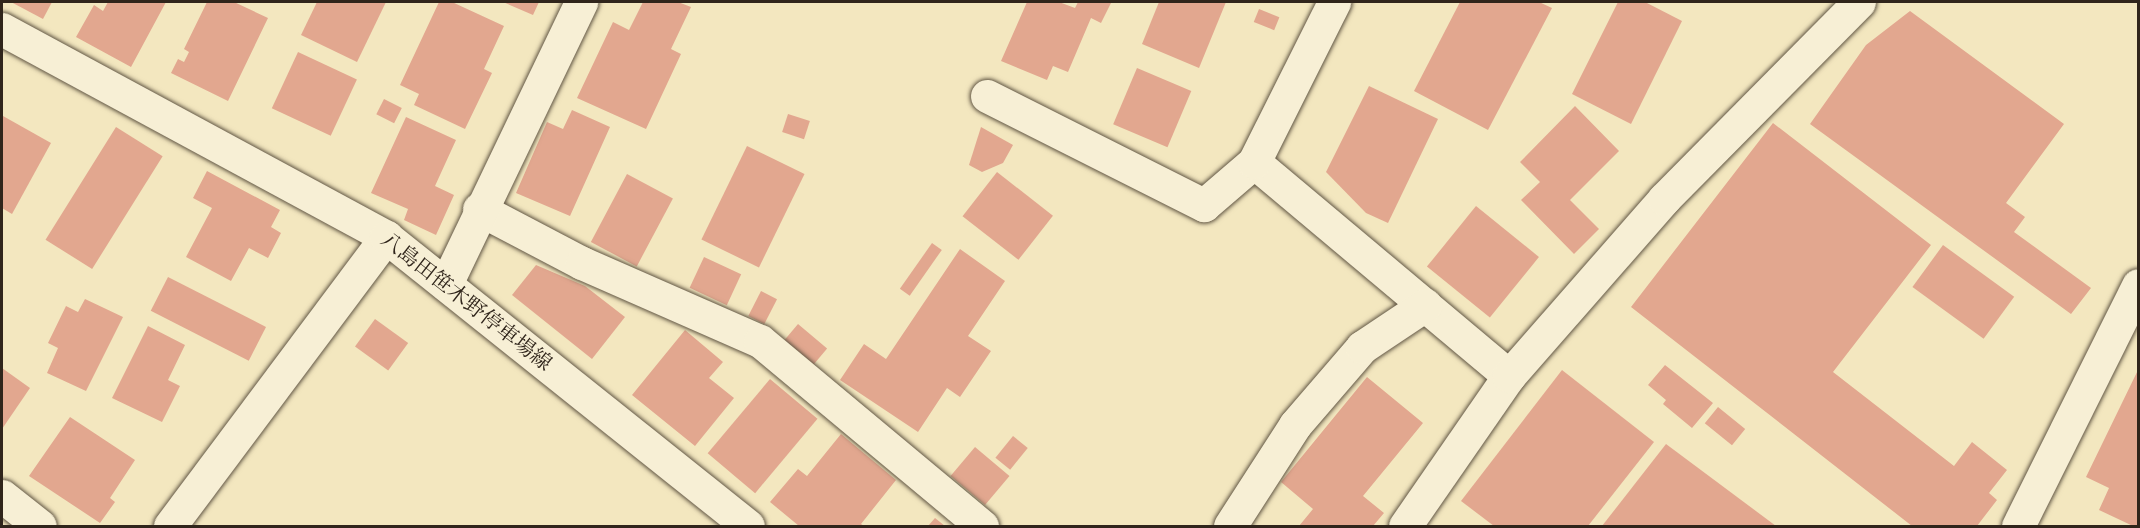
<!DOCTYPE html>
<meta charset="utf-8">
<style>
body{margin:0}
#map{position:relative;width:2140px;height:528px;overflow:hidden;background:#f3e7bf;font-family:"IM FELL DW Pica","Noto Serif JP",serif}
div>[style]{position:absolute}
.building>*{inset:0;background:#e2a78f;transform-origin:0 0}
.roads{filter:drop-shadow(0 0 2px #615644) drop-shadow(0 0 2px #615644)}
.street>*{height:33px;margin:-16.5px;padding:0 16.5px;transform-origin:16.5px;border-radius:16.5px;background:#f7efd5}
.secondary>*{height:33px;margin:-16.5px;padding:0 16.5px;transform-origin:16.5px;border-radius:16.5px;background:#f7efd5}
span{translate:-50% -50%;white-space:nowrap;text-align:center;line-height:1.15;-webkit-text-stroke:5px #f7efd5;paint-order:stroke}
.street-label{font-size:21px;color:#30251b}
.frame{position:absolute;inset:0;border:3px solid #30251b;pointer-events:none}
</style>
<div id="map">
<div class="building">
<div style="clip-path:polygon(11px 2px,52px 2px,43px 19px)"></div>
<div style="clip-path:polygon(108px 2px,166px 2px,131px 67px,76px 37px,94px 5px,103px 11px)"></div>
<div style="clip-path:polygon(207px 2px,234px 2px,268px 18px,228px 101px,171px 73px,178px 59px,184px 62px,189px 52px,184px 49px)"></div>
<div style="clip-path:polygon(317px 2px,386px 2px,357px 62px,301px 35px)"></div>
<div style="clip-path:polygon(439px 2px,452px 2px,504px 26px,484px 69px,492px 73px,465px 129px,414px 105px,419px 94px,400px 85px)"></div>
<div style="clip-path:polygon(503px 2px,539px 2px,533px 15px)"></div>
<div style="clip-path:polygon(643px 2px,678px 2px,691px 7px,671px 49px,681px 54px,646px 129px,577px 98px,613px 22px,629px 30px)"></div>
<div style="clip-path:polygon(1027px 2px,1059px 2px,1075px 8px,1078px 2px,1111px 3px,1101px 23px,1091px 18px,1068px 72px,1053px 66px,1047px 80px,1001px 61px)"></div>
<div style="clip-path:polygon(1159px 2px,1226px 2px,1199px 68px,1142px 44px)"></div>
<div style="clip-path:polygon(1460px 2px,1539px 2px,1552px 8px,1488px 130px,1414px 91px)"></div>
<div style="clip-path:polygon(1618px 2px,1645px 2px,1682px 21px,1631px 124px,1572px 94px)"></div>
<div style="left:1259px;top:9px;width:22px;height:14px;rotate:22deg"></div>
<div style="clip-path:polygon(1910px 11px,2064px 124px,2006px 203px,2025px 217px,2014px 232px,2091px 288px,2071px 314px,1810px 124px,1866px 45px)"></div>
<div style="left:298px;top:52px;width:65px;height:62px;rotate:25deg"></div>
<div style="left:1137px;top:68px;width:59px;height:61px;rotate:23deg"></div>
<div style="clip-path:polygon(1369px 86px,1438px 119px,1388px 223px,1366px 213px,1326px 172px)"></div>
<div style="left:384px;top:99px;width:20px;height:17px;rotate:27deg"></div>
<div style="clip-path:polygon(1575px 106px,1619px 151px,1570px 200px,1599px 229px,1574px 254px,1521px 200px,1540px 182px,1520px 162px)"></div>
<div style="clip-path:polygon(572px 110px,610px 127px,570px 216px,516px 193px,547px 122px,563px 129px)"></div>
<div style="left:788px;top:114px;width:23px;height:19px;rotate:18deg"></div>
<div style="clip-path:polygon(3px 116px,51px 143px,12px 214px,2px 208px)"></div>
<div style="clip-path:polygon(406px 117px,456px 140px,435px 186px,454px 195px,436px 235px,404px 220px,408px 209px,371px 193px)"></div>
<div style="clip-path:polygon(1773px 123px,1931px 245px,1833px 372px,1954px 466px,1972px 442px,2007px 470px,1989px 493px,1997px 500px,1977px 526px,1912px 526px,1631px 307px)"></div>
<div style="left:116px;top:127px;width:55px;height:133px;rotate:32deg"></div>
<div style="clip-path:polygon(981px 127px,1013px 145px,1003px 163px,982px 172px,969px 165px)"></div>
<div style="left:747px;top:146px;width:64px;height:104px;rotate:26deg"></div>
<div style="clip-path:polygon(207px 171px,280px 210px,271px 227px,281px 233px,268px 258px,249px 248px,231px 281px,186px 257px,212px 208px,193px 198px)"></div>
<div style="left:997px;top:172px;width:71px;height:56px;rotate:38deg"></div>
<div style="left:627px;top:174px;width:52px;height:77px;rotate:28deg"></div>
<div style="left:1476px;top:206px;width:81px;height:78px;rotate:39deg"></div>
<div style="left:932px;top:243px;width:12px;height:56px;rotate:35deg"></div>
<div style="left:1943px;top:245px;width:88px;height:52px;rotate:36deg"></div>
<div style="clip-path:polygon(960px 249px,1005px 281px,968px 336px,991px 351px,960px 397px,947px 388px,918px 432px,840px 380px,864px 344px,886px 359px)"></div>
<div style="left:704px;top:257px;width:41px;height:34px;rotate:25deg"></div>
<div style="clip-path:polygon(536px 265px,585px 286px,625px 317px,592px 359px,512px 295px)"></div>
<div style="left:168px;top:277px;width:110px;height:38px;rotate:27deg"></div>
<div style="left:761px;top:291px;width:18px;height:28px;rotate:27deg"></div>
<div style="clip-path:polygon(85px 299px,123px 317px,86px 391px,47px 373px,58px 348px,48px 343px,66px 306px,78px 312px)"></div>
<div style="left:375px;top:319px;width:41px;height:34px;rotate:36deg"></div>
<div style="left:798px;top:324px;width:38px;height:21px;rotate:40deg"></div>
<div style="clip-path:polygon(148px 326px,185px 345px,168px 380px,180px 386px,162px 422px,112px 398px)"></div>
<div style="clip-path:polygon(685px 330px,723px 362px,709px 378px,734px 398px,695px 446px,632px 395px)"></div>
<div style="clip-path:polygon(1665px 365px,1713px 403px,1692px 428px,1663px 404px,1666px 400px,1648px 385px)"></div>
<div style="clip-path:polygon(2px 368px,30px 388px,2px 429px)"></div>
<div style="clip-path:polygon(1562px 370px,1654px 442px,1588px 526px,1494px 526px,1461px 501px)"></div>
<div style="clip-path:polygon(2138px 370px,2138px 526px,2133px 526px,2099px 510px,2109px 488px,2086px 477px)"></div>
<div style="clip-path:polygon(1367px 377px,1423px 423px,1363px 496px,1384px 513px,1373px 526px,1299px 526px,1313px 509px,1281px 482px)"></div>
<div style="left:770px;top:379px;width:62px;height:97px;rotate:40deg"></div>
<div style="left:1718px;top:407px;width:35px;height:21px;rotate:39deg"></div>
<div style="clip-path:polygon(70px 417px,135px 460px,110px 498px,115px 502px,100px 523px,29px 476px)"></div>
<div style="clip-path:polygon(841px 434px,896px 480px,861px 524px,864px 526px,799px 526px,770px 502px,798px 469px,807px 476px)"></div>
<div style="left:1013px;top:436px;width:19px;height:28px;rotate:39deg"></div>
<div style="clip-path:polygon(1666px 444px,1776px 526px,1602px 526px)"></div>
<div style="left:975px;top:447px;width:45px;height:38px;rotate:40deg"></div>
<div style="clip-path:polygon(935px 518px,945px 526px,928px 526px)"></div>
</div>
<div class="roads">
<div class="street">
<div style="left:987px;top:96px;width:243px;rotate:26.7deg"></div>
<div style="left:1204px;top:205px;width:66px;rotate:-40.7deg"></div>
<div style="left:1254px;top:162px;width:333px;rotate:40deg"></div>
<div style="left:1254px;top:162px;width:179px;rotate:-63.4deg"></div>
<div style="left:479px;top:209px;width:116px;rotate:27.7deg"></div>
<div style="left:582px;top:263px;width:194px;rotate:23.7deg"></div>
<div style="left:760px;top:341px;width:289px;rotate:39.8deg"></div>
<div style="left:446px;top:284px;width:313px;rotate:-64.4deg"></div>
<div style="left:2px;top:496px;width:48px;rotate:38.3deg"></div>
<div style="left:170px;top:526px;width:361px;rotate:-53.2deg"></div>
<div style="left:1230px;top:526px;width:120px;rotate:-57.2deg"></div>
<div style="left:1295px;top:425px;width:103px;rotate:-49.3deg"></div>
<div style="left:1362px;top:347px;width:76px;rotate:-33.7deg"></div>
<div style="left:1405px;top:526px;width:183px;rotate:-55.3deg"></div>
<div style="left:1509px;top:376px;width:235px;rotate:-48.8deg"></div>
<div style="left:1664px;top:199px;width:277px;rotate:-45.3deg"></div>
<div style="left:2018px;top:526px;width:269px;rotate:-63.5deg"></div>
</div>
<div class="secondary">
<div style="left:2px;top:29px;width:437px;rotate:28.4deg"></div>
<div style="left:386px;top:237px;width:463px;rotate:38.6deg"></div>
</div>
</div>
<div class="street-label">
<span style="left:466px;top:302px;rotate:38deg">八島田笹木野停車場線</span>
</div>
<div class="frame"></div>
</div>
